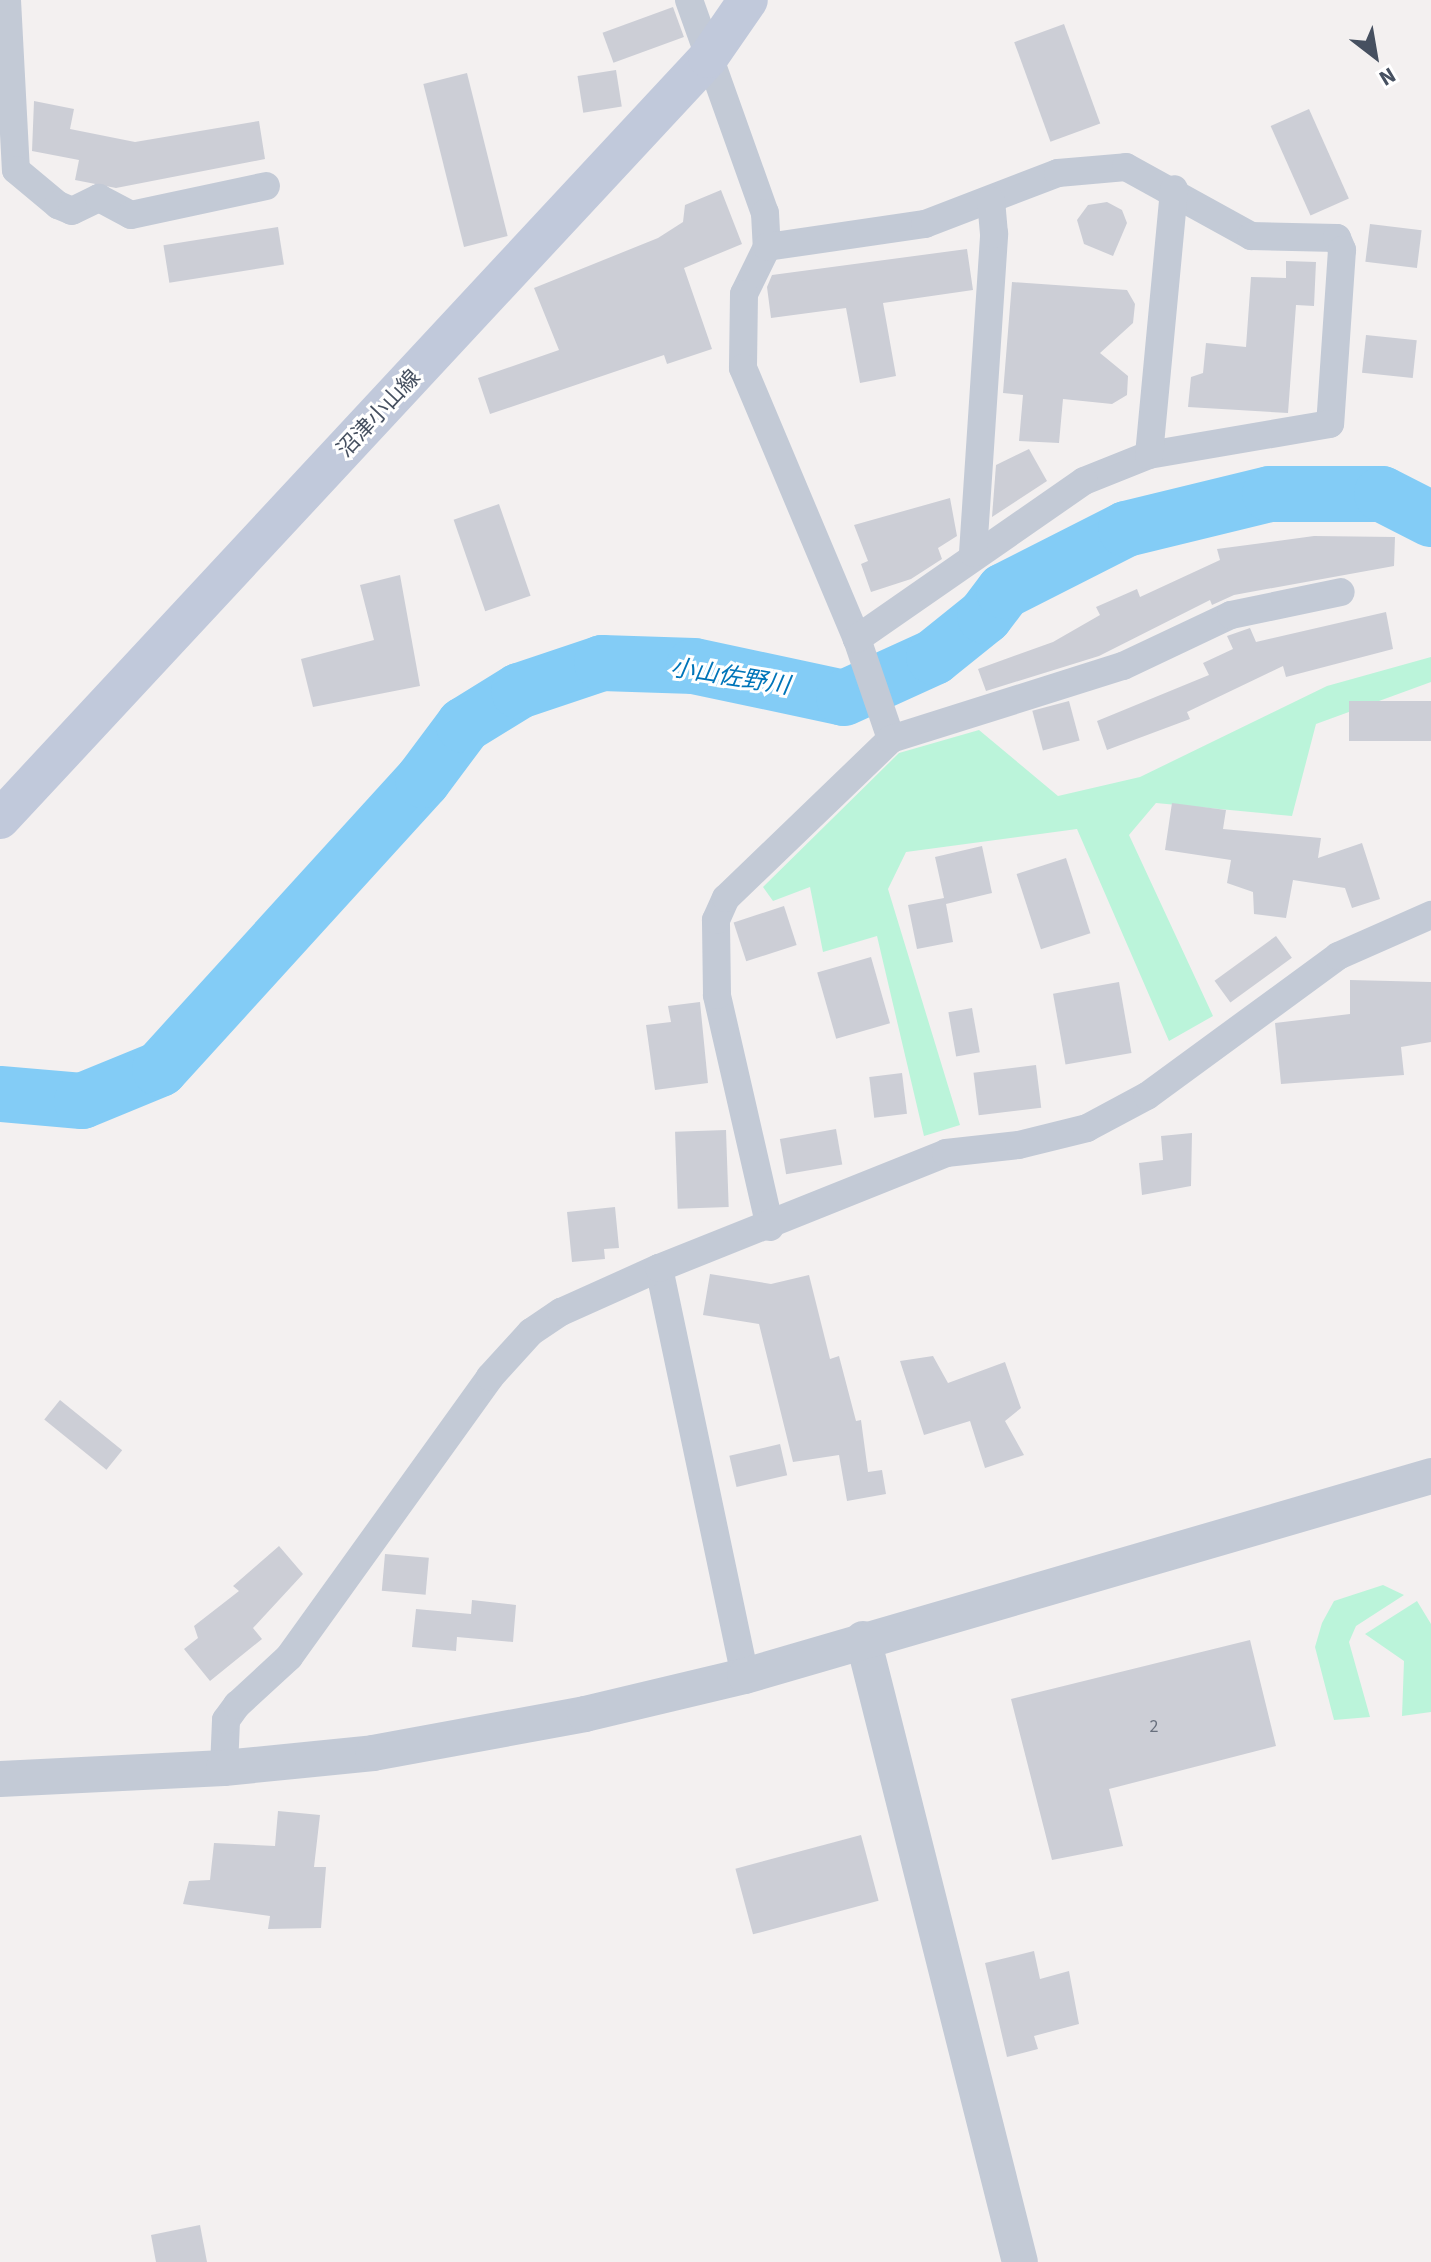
<!DOCTYPE html>
<meta charset="utf-8">
<style>
body{margin:0}
#map{position:relative;width:1431px;height:2262px;overflow:hidden;background:#f3f0f0;font-family:"Source Sans 3","Noto Sans JP",sans-serif}
div>[style]{position:absolute}
.green>*{inset:0;background:#bbf4da}
.river>*{height:56px;margin:-28px;padding:0 28px;transform-origin:28px;border-radius:28px;background:#83ccf6}
.building>*{inset:0;background:#ccced6;transform-origin:0 0}
.minor>*{height:28px;margin:-14px;padding:0 14px;transform-origin:14px;border-radius:14px;background:#c3cad6}
.tertiary>*{height:36px;margin:-18px;padding:0 18px;transform-origin:18px;border-radius:18px;background:#c3cad6}
.secondary>*{height:40px;margin:-20px;padding:0 20px;transform-origin:20px;border-radius:20px;background:#c1c9db}
span{translate:-50% -50%;white-space:nowrap;text-align:center;line-height:1.15;-webkit-text-stroke:6px #fff;paint-order:stroke}
.number-label{font-size:18px;color:#68707e}
.number-label span{-webkit-text-stroke-width:0}
.street-label{font-size:22px;color:#465060}
.water-label{font-size:24px;color:#0075b9;font-style:italic}
.north{position:absolute;left:1335px;top:16px;width:80px;height:80px;-webkit-text-stroke:6px #fff;paint-order:stroke;rotate:149deg;font-size:22px;font-weight:700;line-height:32px;text-align:center;color:#465060}
.north::after{content:'';display:block;margin:auto;width:28px;height:36px;background:#465060;clip-path:polygon(50% 0,100% 100%,50% 72%,0 100%)}
</style>
<div id="map">
<div class="green">
<div style="clip-path:polygon(1431px 657px,1431px 682px,1316px 724px,1292px 816px,1156px 803px,1129px 835px,1213px 1016px,1169px 1041px,1077px 829px,906px 852px,888px 889px,960px 1125px,924px 1136px,877px 936px,823px 952px,810px 887px,773px 901px,763px 887px,899px 753px,979px 730px,1058px 796px,1140px 777px,1327px 686px)"></div>
<div style="clip-path:polygon(1383px 1585px,1404px 1595px,1356px 1626px,1349px 1642px,1370px 1717px,1334px 1720px,1315px 1647px,1322px 1623px,1334px 1601px)"></div>
<div style="clip-path:polygon(1417px 1601px,1431px 1624px,1431px 1712px,1402px 1716px,1404px 1661px,1365px 1634px)"></div>
</div>
<div class="river">
<div style="left:0;top:1094px;width:82px;rotate:4.9deg"></div>
<div style="left:82px;top:1101px;width:84px;rotate:-22.3deg"></div>
<div style="left:160px;top:1069px;width:391px;rotate:-47.7deg"></div>
<div style="left:423px;top:780px;width:69px;rotate:-53.3deg"></div>
<div style="left:464px;top:725px;width:65px;rotate:-31.7deg"></div>
<div style="left:519px;top:691px;width:88px;rotate:-18.6deg"></div>
<div style="left:602px;top:663px;width:92px;rotate:1.9deg"></div>
<div style="left:694px;top:666px;width:153px;rotate:12deg"></div>
<div style="left:844px;top:698px;width:99px;rotate:-24.5deg"></div>
<div style="left:934px;top:657px;width:65px;rotate:-38.8deg"></div>
<div style="left:985px;top:616px;width:31px;rotate:-53deg"></div>
<div style="left:1004px;top:591px;width:137px;rotate:-26.9deg"></div>
<div style="left:1126px;top:529px;width:148px;rotate:-13.7deg"></div>
<div style="left:1270px;top:494px;width:112px"></div>
<div style="left:1382px;top:494px;width:55px;rotate:27deg"></div>
</div>
<div class="building">
<div style="left:673px;top:7px;width:32px;height:75px;rotate:70deg"></div>
<div style="left:1064px;top:24px;width:106px;height:53px;rotate:70deg"></div>
<div style="left:616px;top:70px;width:37px;height:39px;rotate:81deg"></div>
<div style="left:467px;top:73px;width:168px;height:45px;rotate:76deg"></div>
<div style="clip-path:polygon(34px 101px,74px 109px,70px 129px,135px 142px,259px 121px,265px 159px,116px 188px,75px 180px,79px 160px,32px 151px)"></div>
<div style="left:1309px;top:109px;width:98px;height:42px;rotate:66deg"></div>
<div style="clip-path:polygon(721px 190px,742px 244px,684px 268px,712px 349px,667px 364px,664px 355px,490px 414px,478px 378px,559px 350px,534px 288px,658px 238px,683px 222px,685px 205px)"></div>
<div style="clip-path:polygon(1107px 202px,1122px 210px,1127px 223px,1113px 256px,1084px 244px,1077px 220px,1088px 205px)"></div>
<div style="left:1370px;top:224px;width:52px;height:38px;rotate:7deg"></div>
<div style="left:278px;top:227px;width:38px;height:116px;rotate:81deg"></div>
<div style="clip-path:polygon(967px 249px,973px 290px,883px 303px,896px 376px,860px 383px,846px 308px,771px 318px,767px 287px,772px 275px)"></div>
<div style="clip-path:polygon(1286px 261px,1316px 262px,1314px 306px,1296px 305px,1288px 413px,1188px 407px,1191px 377px,1203px 373px,1206px 343px,1246px 347px,1251px 277px,1286px 278px)"></div>
<div style="clip-path:polygon(1012px 282px,1127px 290px,1135px 304px,1133px 323px,1100px 353px,1128px 376px,1127px 395px,1112px 404px,1063px 399px,1059px 443px,1019px 441px,1023px 395px,1003px 393px)"></div>
<div style="left:1366px;top:335px;width:51px;height:38px;rotate:6deg"></div>
<div style="clip-path:polygon(1029px 449px,1047px 481px,992px 517px,996px 465px)"></div>
<div style="clip-path:polygon(950px 498px,957px 536px,938px 548px,942px 559px,911px 579px,871px 592px,861px 564px,868px 561px,854px 525px)"></div>
<div style="left:499px;top:504px;width:97px;height:48px;rotate:71deg"></div>
<div style="clip-path:polygon(1314px 536px,1395px 537px,1394px 566px,1234px 595px,1212px 605px,1210px 600px,1099px 656px,986px 691px,978px 669px,1053px 642px,1100px 615px,1096px 607px,1137px 589px,1140px 597px,1220px 560px,1217px 549px)"></div>
<div style="clip-path:polygon(400px 575px,420px 686px,313px 707px,301px 659px,374px 640px,360px 585px)"></div>
<div style="clip-path:polygon(1386px 612px,1393px 649px,1286px 677px,1283px 666px,1187px 712px,1190px 719px,1107px 750px,1097px 721px,1209px 675px,1203px 663px,1233px 649px,1227px 636px,1250px 628px,1256px 642px)"></div>
<div style="left:1069px;top:701px;width:41px;height:38px;rotate:75deg"></div>
<div style="left:1431px;top:701px;width:40px;height:82px;rotate:90deg"></div>
<div style="clip-path:polygon(1172px 803px,1226px 810px,1223px 829px,1321px 838px,1318px 858px,1362px 843px,1380px 899px,1352px 908px,1345px 888px,1293px 880px,1286px 918px,1254px 914px,1253px 892px,1227px 883px,1231px 860px,1165px 850px)"></div>
<div style="clip-path:polygon(982px 846px,992px 893px,946px 904px,953px 942px,917px 949px,908px 905px,944px 898px,935px 857px)"></div>
<div style="left:1066px;top:858px;width:79px;height:52px;rotate:72deg"></div>
<div style="left:784px;top:906px;width:41px;height:53px;rotate:72deg"></div>
<div style="left:1276px;top:936px;width:27px;height:76px;rotate:54deg"></div>
<div style="left:871px;top:957px;width:69px;height:56px;rotate:74deg"></div>
<div style="clip-path:polygon(1350px 980px,1431px 982px,1431px 1042px,1401px 1047px,1404px 1075px,1281px 1084px,1275px 1023px,1350px 1014px)"></div>
<div style="left:1119px;top:982px;width:72px;height:67px;rotate:80deg"></div>
<div style="clip-path:polygon(700px 1002px,708px 1083px,655px 1090px,646px 1025px,671px 1022px,668px 1006px)"></div>
<div style="left:972px;top:1008px;width:45px;height:24px;rotate:80deg"></div>
<div style="left:1036px;top:1065px;width:43px;height:63px;rotate:83deg"></div>
<div style="left:902px;top:1073px;width:41px;height:33px;rotate:83deg"></div>
<div style="left:836px;top:1129px;width:36px;height:57px;rotate:80deg"></div>
<div style="left:726px;top:1130px;width:77px;height:51px;rotate:88deg"></div>
<div style="clip-path:polygon(1192px 1133px,1191px 1186px,1142px 1195px,1139px 1163px,1163px 1160px,1161px 1136px)"></div>
<div style="clip-path:polygon(615px 1207px,619px 1248px,604px 1249px,605px 1259px,572px 1262px,567px 1212px)"></div>
<div style="clip-path:polygon(710px 1274px,771px 1284px,809px 1275px,830px 1359px,839px 1356px,856px 1421px,861px 1420px,868px 1472px,882px 1470px,886px 1494px,847px 1501px,839px 1455px,793px 1462px,759px 1324px,703px 1315px)"></div>
<div style="clip-path:polygon(933px 1356px,948px 1383px,1005px 1362px,1021px 1408px,1005px 1421px,1024px 1455px,985px 1468px,970px 1421px,924px 1435px,900px 1361px)"></div>
<div style="left:60px;top:1400px;width:80px;height:25px;rotate:39deg"></div>
<div style="left:780px;top:1444px;width:32px;height:52px;rotate:77deg"></div>
<div style="clip-path:polygon(279px 1546px,303px 1574px,253px 1628px,262px 1639px,210px 1681px,184px 1649px,198px 1638px,194px 1626px,239px 1591px,233px 1586px)"></div>
<div style="left:385px;top:1554px;width:44px;height:37px;rotate:5deg"></div>
<div style="clip-path:polygon(472px 1600px,516px 1605px,513px 1642px,457px 1637px,456px 1651px,412px 1647px,416px 1609px,471px 1614px)"></div>
<div style="clip-path:polygon(1250px 1640px,1276px 1746px,1109px 1789px,1123px 1846px,1052px 1860px,1011px 1699px)"></div>
<div style="clip-path:polygon(278px 1811px,320px 1815px,314px 1867px,326px 1867px,321px 1928px,268px 1929px,270px 1916px,183px 1904px,189px 1881px,210px 1880px,214px 1843px,275px 1846px)"></div>
<div style="left:861px;top:1835px;width:68px;height:130px;rotate:75deg"></div>
<div style="clip-path:polygon(1034px 1951px,1040px 1979px,1069px 1971px,1079px 2024px,1034px 2036px,1038px 2049px,1007px 2057px,985px 1963px)"></div>
<div style="clip-path:polygon(200px 2225px,207px 2262px,156px 2262px,151px 2235px)"></div>
</div>
<div class="minor">
<div style="left:7px;top:0;width:170px;rotate:87deg"></div>
<div style="left:16px;top:170px;width:55px;rotate:39.8deg"></div>
<div style="left:58px;top:205px;width:15px;rotate:23deg"></div>
<div style="left:72px;top:211px;width:30px;rotate:-26deg"></div>
<div style="left:99px;top:198px;width:36px;rotate:28deg"></div>
<div style="left:131px;top:215px;width:138px;rotate:-12.1deg"></div>
<div style="left:689px;top:0;width:226px;rotate:70.4deg"></div>
<div style="left:765px;top:213px;width:34px;rotate:87deg"></div>
<div style="left:767px;top:247px;width:52px;rotate:116.1deg"></div>
<div style="left:744px;top:294px;width:74px;rotate:90.8deg"></div>
<div style="left:743px;top:368px;width:294px;rotate:67.2deg"></div>
<div style="left:857px;top:639px;width:106px;rotate:71.2deg"></div>
<div style="left:767px;top:247px;width:160px;rotate:-8.3deg"></div>
<div style="left:925px;top:224px;width:142px;rotate:-21deg"></div>
<div style="left:1058px;top:173px;width:68px;rotate:-5deg"></div>
<div style="left:1126px;top:167px;width:143px;rotate:28.9deg"></div>
<div style="left:1251px;top:236px;width:86px;rotate:1.3deg"></div>
<div style="left:1337px;top:238px;width:13px;rotate:67deg"></div>
<div style="left:1342px;top:250px;width:174px;rotate:93.9deg"></div>
<div style="left:1330px;top:424px;width:184px;rotate:170.3deg"></div>
<div style="left:1149px;top:455px;width:70px;rotate:158.2deg"></div>
<div style="left:1084px;top:481px;width:277px;rotate:145.2deg"></div>
<div style="left:1149px;top:455px;width:267px;rotate:-84.6deg"></div>
<div style="left:973px;top:553px;width:320px;rotate:-86.2deg"></div>
<div style="left:994px;top:234px;width:33px;rotate:-95deg"></div>
<div style="left:770px;top:1227px;width:238px;rotate:-102.9deg"></div>
<div style="left:717px;top:995px;width:75px;rotate:-90.8deg"></div>
<div style="left:716px;top:920px;width:24px;rotate:-66deg"></div>
<div style="left:726px;top:898px;width:229px;rotate:-43.9deg"></div>
<div style="left:891px;top:739px;width:243px;rotate:-17.5deg"></div>
<div style="left:1123px;top:666px;width:119px;rotate:-25.3deg"></div>
<div style="left:1231px;top:615px;width:112px;rotate:-11.8deg"></div>
<div style="left:659px;top:1268px;width:417px;rotate:78.1deg"></div>
<div style="left:224px;top:1768px;width:48px;rotate:-87.6deg"></div>
<div style="left:226px;top:1720px;width:19px;rotate:-54deg"></div>
<div style="left:237px;top:1705px;width:71px;rotate:-42.7deg"></div>
<div style="left:289px;top:1657px;width:345px;rotate:-54.3deg"></div>
<div style="left:490px;top:1377px;width:61px;rotate:-47.7deg"></div>
<div style="left:531px;top:1332px;width:36px;rotate:-34deg"></div>
<div style="left:561px;top:1312px;width:107px;rotate:-24.2deg"></div>
<div style="left:659px;top:1268px;width:309px;rotate:-21.8deg"></div>
<div style="left:946px;top:1153px;width:73px;rotate:-6.3deg"></div>
<div style="left:1019px;top:1145px;width:70px;rotate:-14deg"></div>
<div style="left:1087px;top:1128px;width:68px;rotate:-28.1deg"></div>
<div style="left:1147px;top:1096px;width:237px;rotate:-36.2deg"></div>
<div style="left:1338px;top:956px;width:102px;rotate:-23.8deg"></div>
</div>
<div class="tertiary">
<div style="left:863px;top:1639px;width:642px;rotate:75.86deg"></div>
<div style="left:0;top:1779px;width:224px;rotate:-2.8deg"></div>
<div style="left:224px;top:1768px;width:150px;rotate:-5.7deg"></div>
<div style="left:373px;top:1753px;width:216px;rotate:-10.4deg"></div>
<div style="left:585px;top:1714px;width:164px;rotate:-13.4deg"></div>
<div style="left:745px;top:1676px;width:715px;rotate:-16.25deg"></div>
</div>
<div class="secondary">
<div style="left:0;top:819px;width:1039px;rotate:-47.07deg"></div>
<div style="left:708px;top:58px;width:70px;rotate:-55.4deg"></div>
</div>
<div class="number-label">
<span style="left:1154px;top:1727px">2</span>
</div>
<div class="street-label">
<span style="left:379px;top:414px;rotate:-47deg">沼津小山線</span>
</div>
<div class="water-label">
<span style="left:730px;top:677px;rotate:9deg">小山佐野川</span>
</div>
<div class="north">N</div>
</div>
